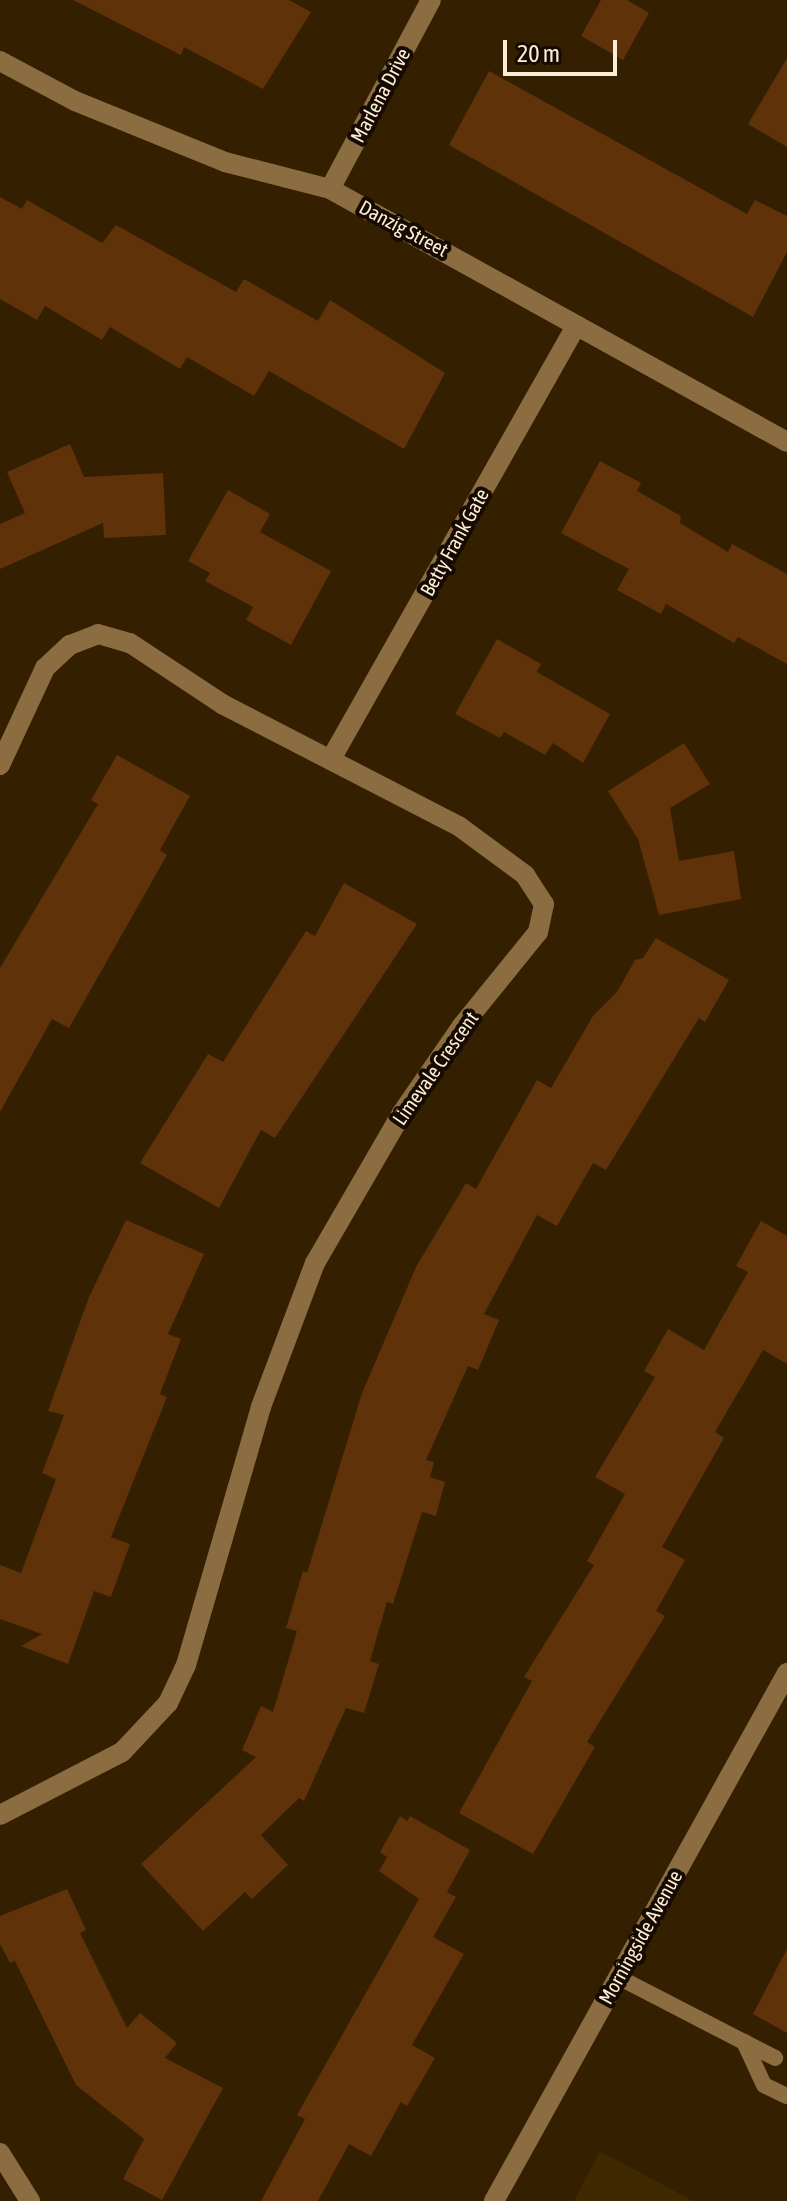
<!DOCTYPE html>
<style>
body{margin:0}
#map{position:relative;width:787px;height:2201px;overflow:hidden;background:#341f00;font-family:"Asap Condensed",sans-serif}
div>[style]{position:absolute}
.built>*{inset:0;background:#402800}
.building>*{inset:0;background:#5f3209}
.lane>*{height:16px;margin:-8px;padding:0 8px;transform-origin:8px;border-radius:8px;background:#8b6d41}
.street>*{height:20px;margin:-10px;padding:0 10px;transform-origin:10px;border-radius:10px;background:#8b6d41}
.secondary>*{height:20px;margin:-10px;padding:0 10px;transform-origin:10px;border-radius:10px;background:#8b6d41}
span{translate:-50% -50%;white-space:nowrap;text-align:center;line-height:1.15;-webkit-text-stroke:8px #160b00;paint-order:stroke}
.street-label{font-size:20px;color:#feedd6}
.scale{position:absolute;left:503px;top:40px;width:114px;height:36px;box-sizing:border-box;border:4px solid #feedd6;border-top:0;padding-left:10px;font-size:24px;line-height:28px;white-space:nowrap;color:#feedd6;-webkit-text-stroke:6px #160b00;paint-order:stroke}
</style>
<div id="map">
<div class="built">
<div style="clip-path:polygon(600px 2151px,693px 2201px,574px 2201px)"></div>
</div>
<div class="building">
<div style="clip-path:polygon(73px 0,289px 0,311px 12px,263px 89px,184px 47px,181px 55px)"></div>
<div style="clip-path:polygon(601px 0,627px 0,649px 13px,623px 60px,581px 36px)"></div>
<div style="clip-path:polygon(787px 58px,787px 147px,748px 124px)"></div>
<div style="clip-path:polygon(489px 71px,747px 214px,755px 200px,787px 216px,787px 252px,753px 317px,449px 145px)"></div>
<div style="clip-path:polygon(0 197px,22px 209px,27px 200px,102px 243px,116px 225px,236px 292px,244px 279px,318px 321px,330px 300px,445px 373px,404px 449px,269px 371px,254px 396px,187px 357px,180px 369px,110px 327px,102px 340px,45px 306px,37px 320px,0 299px)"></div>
<div style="clip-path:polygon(70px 444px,84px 477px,163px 473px,166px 535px,104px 538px,103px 523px,0 569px,0 524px,25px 513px,7px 472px)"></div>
<div style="clip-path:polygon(600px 461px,641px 483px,637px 491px,681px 516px,680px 523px,728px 552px,732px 544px,787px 574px,787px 664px,738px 637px,734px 643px,666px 604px,661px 614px,617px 590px,629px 569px,561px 533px)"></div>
<div style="clip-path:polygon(228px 490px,270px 514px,260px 532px,331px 571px,291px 645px,246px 620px,253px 607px,205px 581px,210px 573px,188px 561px)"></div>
<div style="clip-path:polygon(497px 639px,541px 664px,537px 672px,610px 714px,583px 763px,553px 743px,545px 755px,504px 732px,500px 738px,455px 714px)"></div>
<div style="clip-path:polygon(684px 743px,710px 784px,670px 808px,679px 861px,734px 851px,741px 899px,659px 915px,638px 839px,608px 791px)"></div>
<div style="clip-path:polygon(117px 755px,190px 796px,160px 850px,167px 855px,69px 1028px,52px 1019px,0 1112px,0 968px,98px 804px,91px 800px)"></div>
<div style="clip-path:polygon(344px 883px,417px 924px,275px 1138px,261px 1130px,219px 1208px,140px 1163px,208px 1054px,223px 1062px,306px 931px,315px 936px)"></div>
<div style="clip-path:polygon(656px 938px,729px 980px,705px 1022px,699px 1018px,606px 1170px,593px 1163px,557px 1226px,537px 1215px,484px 1314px,499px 1320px,478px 1370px,468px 1366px,426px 1460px,434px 1462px,430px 1477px,445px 1482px,436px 1516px,422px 1512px,393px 1604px,387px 1602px,370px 1661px,379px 1664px,364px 1713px,346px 1708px,304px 1801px,299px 1798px,261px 1835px,288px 1865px,252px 1899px,245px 1892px,203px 1931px,141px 1864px,256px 1757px,242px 1750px,261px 1706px,273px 1712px,297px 1631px,286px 1628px,303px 1571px,307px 1573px,362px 1393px,416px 1267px,466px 1183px,476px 1189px,537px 1080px,551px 1088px,593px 1016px,617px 992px,635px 960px,643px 958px)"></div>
<div style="clip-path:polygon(126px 1220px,204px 1254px,168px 1334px,181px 1339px,160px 1394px,167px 1397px,111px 1537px,130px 1544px,111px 1597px,94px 1591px,68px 1664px,21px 1646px,42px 1634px,0 1619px,0 1565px,21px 1573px,56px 1479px,42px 1473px,64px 1415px,48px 1411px,89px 1297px)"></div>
<div style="clip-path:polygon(761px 1221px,787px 1236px,787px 1364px,763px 1350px,715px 1432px,724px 1438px,662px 1547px,685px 1560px,656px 1611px,665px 1616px,587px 1742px,595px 1747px,533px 1854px,459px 1813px,532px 1681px,524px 1677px,594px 1565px,587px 1561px,625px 1494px,595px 1477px,655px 1377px,644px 1371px,668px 1329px,704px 1350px,748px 1272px,736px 1266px)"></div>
<div style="clip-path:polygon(400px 1816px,407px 1821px,410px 1816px,470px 1850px,447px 1892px,456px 1897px,433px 1937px,464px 1954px,412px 2045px,435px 2058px,407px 2106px,401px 2102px,371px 2156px,349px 2144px,318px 2201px,261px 2201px,305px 2119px,297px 2115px,419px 1899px,379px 1871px,387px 1857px,380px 1852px)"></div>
<div style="clip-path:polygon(67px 1889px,86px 1930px,80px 1933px,127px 2028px,140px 2013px,177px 2043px,165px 2058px,223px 2088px,162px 2200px,123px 2179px,144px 2139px,76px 2085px,15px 1961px,10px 1963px,0 1944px,0 1916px)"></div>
<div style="clip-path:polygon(787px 1949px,787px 2033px,753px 2014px)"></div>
</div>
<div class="lane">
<div style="left:618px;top:1977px;width:142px;rotate:27.3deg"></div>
<div style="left:744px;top:2042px;width:47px;rotate:65.1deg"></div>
<div style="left:764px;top:2085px;width:25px;rotate:26deg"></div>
<div style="left:744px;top:2042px;width:35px;rotate:27deg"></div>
</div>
<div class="street">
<div style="left:0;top:61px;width:85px;rotate:28.1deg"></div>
<div style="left:75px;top:101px;width:162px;rotate:22.1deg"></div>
<div style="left:225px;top:162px;width:108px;rotate:14.4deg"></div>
<div style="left:330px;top:189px;width:522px;rotate:28.97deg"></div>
<div style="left:330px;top:189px;width:214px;rotate:-61.9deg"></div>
<div style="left:331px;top:759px;width:498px;rotate:-60.5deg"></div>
<div style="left:0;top:765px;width:107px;rotate:-65.1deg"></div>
<div style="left:45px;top:668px;width:34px;rotate:-43deg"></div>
<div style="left:70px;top:645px;width:30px;rotate:-21deg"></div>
<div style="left:98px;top:634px;width:33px;rotate:16deg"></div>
<div style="left:130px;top:643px;width:110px;rotate:33.5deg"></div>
<div style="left:222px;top:704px;width:268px;rotate:27.3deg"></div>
<div style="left:460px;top:827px;width:81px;rotate:36.4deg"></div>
<div style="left:525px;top:875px;width:35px;rotate:57deg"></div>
<div style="left:544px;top:904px;width:29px;rotate:102deg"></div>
<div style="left:538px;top:932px;width:121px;rotate:129deg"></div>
<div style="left:462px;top:1026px;width:106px;rotate:124.6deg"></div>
<div style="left:402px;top:1113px;width:173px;rotate:120.1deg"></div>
<div style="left:315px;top:1263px;width:154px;rotate:110.6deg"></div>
<div style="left:261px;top:1407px;width:269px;rotate:106.2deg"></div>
<div style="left:186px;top:1665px;width:42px;rotate:115.3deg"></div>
<div style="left:168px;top:1703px;width:67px;rotate:133.2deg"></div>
<div style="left:122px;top:1752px;width:137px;rotate:152.7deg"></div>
<div style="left:0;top:2153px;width:57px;rotate:58deg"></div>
</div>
<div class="secondary">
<div style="left:494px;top:2201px;width:604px;rotate:-60.97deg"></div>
</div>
<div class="street-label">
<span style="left:380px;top:95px;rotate:-62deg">Marlena Drive</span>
<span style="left:404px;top:228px;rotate:28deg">Danzig Street</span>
<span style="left:454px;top:542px;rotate:-61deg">Betty Frank Gate</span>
<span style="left:435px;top:1068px;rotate:-55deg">Limevale Crescent</span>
<span style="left:640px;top:1937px;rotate:-61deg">Morningside Avenue</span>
</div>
<div class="scale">20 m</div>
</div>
